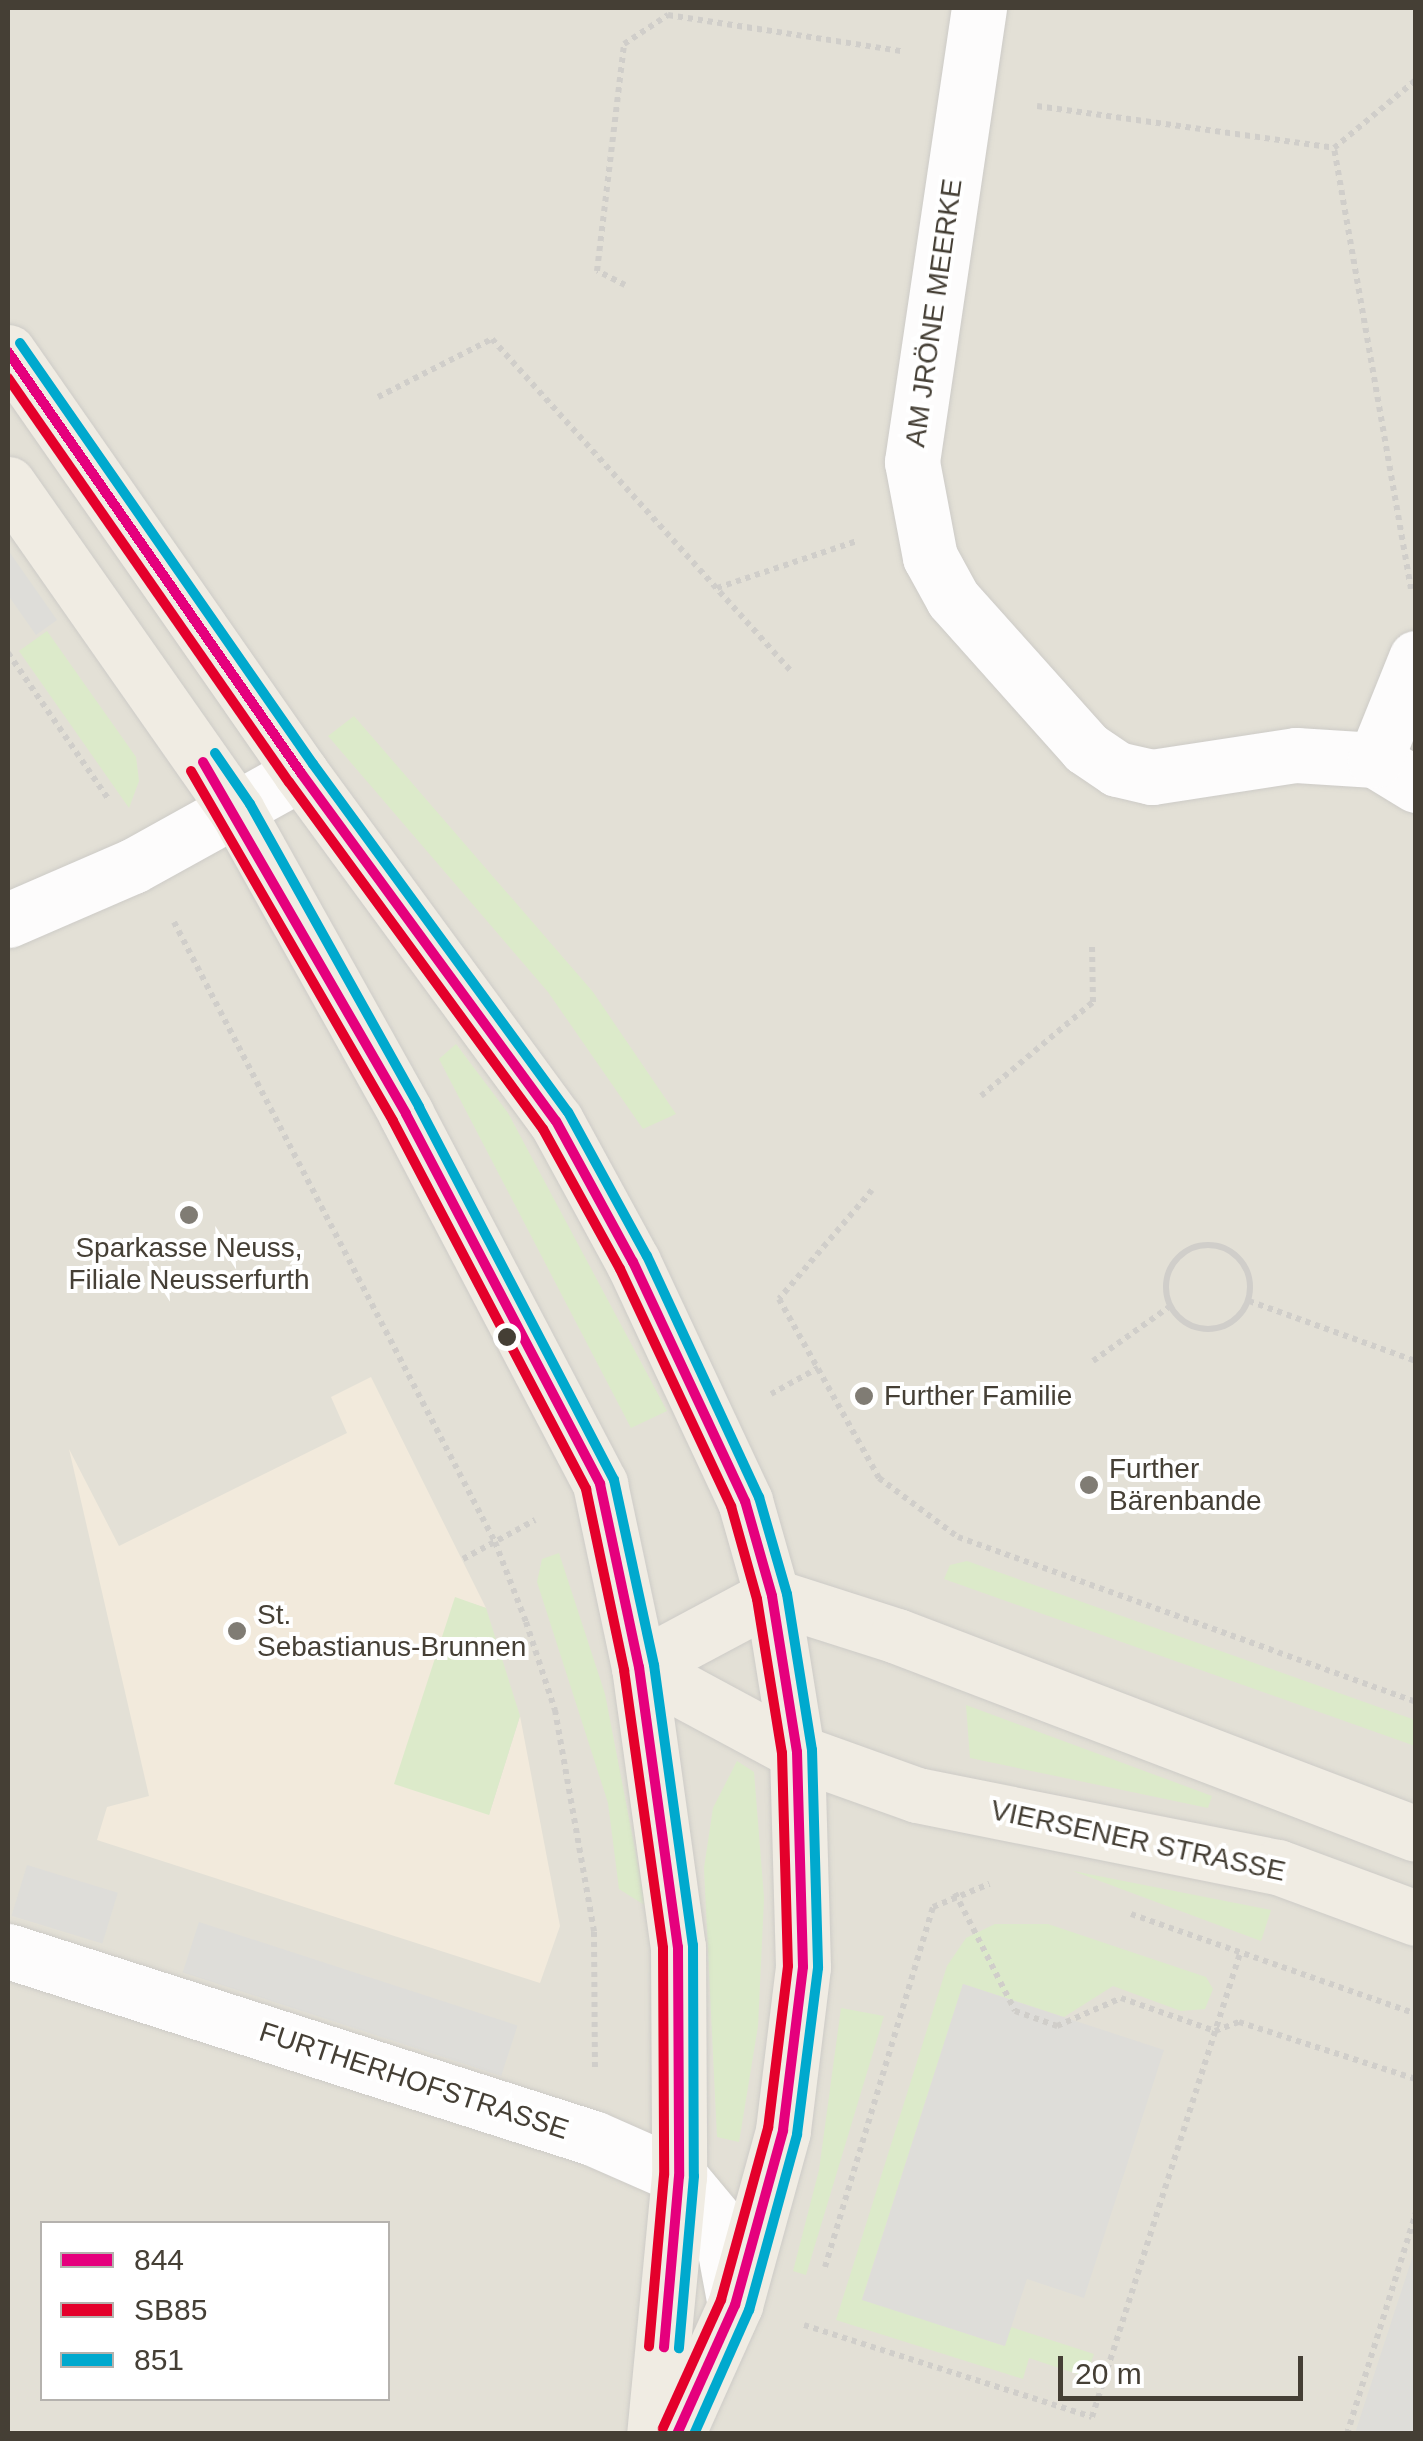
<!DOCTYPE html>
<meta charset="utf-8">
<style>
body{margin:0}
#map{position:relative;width:1423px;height:2441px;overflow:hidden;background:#efeee9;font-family:Helvetica,sans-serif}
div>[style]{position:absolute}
.residential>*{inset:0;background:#e3e0d6}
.commercial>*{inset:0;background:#f2eadc}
.green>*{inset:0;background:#dceaca}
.parking>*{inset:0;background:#deddd9;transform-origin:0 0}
.path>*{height:6px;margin-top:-3px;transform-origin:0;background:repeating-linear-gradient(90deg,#d0ceca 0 5px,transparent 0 10px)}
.path>.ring{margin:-3px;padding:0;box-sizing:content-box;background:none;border:6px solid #d0ceca;border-radius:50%}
.roads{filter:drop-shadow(0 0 2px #cdcbc7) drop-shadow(0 0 2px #cdcbc7)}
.minor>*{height:55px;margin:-27.5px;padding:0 27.5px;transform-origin:27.5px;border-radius:27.5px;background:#fdfcfc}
.major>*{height:55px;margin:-27.5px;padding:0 27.5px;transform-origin:27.5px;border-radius:27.5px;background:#f0ece3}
.bus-1>*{height:10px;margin:-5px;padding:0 5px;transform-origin:5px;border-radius:5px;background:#e5007d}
.bus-2>*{height:10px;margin:-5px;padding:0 5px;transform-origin:5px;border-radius:5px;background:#e4002b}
.bus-3>*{height:10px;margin:-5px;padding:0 5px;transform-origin:5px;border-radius:5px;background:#00a9ce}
.dots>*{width:28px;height:28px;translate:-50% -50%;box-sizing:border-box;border:5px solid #fff;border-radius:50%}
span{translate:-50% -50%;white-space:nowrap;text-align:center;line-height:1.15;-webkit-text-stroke:8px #fff;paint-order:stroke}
.street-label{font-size:28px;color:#453f35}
.poi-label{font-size:28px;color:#453f35}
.left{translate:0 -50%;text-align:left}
.frame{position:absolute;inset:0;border:10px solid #453f35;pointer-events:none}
.legend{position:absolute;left:40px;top:2221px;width:350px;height:180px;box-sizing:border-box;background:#fff;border:2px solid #b5b2ae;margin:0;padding:12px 18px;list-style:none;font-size:30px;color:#453f35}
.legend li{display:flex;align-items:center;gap:20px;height:50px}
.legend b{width:50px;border:2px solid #b5b2ae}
.scale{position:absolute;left:1058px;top:2356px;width:245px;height:45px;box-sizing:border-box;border:5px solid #453f35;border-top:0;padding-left:12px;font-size:30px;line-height:35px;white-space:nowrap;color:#453f35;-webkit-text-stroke:8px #fff;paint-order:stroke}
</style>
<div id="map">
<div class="residential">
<div style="clip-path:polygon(evenodd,8px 8px,1415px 8px,1415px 2433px,8px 2434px,8px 8px,42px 2224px,388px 2224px,388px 2398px,42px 2398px,42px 2224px)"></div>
</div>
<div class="commercial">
<div style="clip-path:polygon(371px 1377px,486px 1608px,455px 1598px,489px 1815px,520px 1716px,560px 1926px,540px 1983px,97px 1840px,107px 1807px,149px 1796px,69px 1449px,119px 1546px,347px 1433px,331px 1397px)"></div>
</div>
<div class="green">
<div style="clip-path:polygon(47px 631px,136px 757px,139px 781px,129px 808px,19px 651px)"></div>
<div style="clip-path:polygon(354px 716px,593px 992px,676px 1114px,643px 1129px,548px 992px,328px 736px)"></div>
<div style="clip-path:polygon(456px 1044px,508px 1113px,667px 1411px,631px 1428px,439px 1059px)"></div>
<div style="clip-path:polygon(559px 1553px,605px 1694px,646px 1906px,619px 1889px,608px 1803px,537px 1582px,542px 1559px)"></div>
<div style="clip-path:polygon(967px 1561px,1415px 1720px,1415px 1746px,944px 1579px,950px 1565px)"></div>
<div style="clip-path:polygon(455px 1597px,486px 1608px,520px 1716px,489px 1815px,394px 1784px)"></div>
<div style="clip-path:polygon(966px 1705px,1212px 1796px,1208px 1808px,970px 1758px)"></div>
<div style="clip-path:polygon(737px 1761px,754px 1772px,764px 1898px,758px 2026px,739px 2142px,717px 2137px,704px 1868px,713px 1808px)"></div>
<div style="clip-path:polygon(1073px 1871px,1271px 1910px,1261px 1941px)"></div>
<div style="clip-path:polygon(995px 1924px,1048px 1924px,1206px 1977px,1213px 1989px,1205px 2009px,1181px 2011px,1113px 1986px,1064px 2017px,963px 1984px,862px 2299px,1004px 2346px,1011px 2327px,1094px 2354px,1086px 2377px,1029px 2358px,1023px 2379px,836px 2320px,947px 1966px,966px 1938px)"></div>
<div style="clip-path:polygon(841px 2008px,884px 2016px,806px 2275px,793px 2271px,819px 2170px)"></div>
</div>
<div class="parking">
<div style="clip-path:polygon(8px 550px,57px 620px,36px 635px,8px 595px)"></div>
<div style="left:27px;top:1865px;width:95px;height:53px;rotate:17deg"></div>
<div style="left:199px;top:1922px;width:335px;height:53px;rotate:18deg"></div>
<div style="clip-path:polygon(963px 1984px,1164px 2050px,1084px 2298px,1027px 2279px,1005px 2346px,862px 2300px)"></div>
<div style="clip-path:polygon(1415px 2249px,1415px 2433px,1355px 2433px)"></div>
</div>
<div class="path">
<div style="left:1037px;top:106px;width:300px;rotate:8deg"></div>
<div style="left:625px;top:285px;width:31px;rotate:-153deg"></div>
<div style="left:597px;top:271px;width:229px;rotate:-83.2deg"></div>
<div style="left:624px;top:44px;width:53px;rotate:-33.4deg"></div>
<div style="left:668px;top:15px;width:236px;rotate:8.8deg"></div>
<div style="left:378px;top:397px;width:128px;rotate:-27deg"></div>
<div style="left:492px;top:339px;width:448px;rotate:48deg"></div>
<div style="left:717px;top:588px;width:148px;rotate:-18.6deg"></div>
<div style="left:1411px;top:589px;width:448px;rotate:-99.9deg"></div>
<div style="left:1334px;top:148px;width:107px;rotate:-39.7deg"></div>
<div style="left:8px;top:653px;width:178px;rotate:55.5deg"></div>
<div style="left:174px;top:922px;width:698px;rotate:62.63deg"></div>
<div style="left:495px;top:1542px;width:86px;rotate:68.8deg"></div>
<div style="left:526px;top:1622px;width:93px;rotate:71.8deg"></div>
<div style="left:555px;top:1710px;width:225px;rotate:80deg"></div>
<div style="left:594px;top:1932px;width:135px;rotate:89.6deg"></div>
<div style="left:981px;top:1096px;width:146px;rotate:-40deg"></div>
<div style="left:1093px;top:1002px;width:56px;rotate:-91deg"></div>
<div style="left:872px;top:1190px;width:143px;rotate:130.5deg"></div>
<div style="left:779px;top:1299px;width:205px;rotate:60.8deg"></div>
<div style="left:879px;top:1478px;width:99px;rotate:36.8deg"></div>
<div style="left:958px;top:1537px;width:487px;rotate:19.8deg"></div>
<div class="ring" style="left:1166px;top:1245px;width:78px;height:78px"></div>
<div style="left:1249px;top:1301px;width:177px;rotate:19.8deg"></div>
<div style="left:1093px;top:1361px;width:93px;rotate:-35.4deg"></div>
<div style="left:771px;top:1394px;width:54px;rotate:-29deg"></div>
<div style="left:463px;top:1559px;width:82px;rotate:-28.4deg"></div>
<div style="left:955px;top:1893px;width:132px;rotate:63deg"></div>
<div style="left:1015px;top:2011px;width:45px;rotate:19.7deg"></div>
<div style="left:1057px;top:2026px;width:70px;rotate:-23.6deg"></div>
<div style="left:1121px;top:1998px;width:100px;rotate:19.3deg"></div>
<div style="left:1215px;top:2031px;width:26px;rotate:-21deg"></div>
<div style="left:1239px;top:2022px;width:186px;rotate:17.9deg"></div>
<div style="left:1131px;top:1914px;width:302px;rotate:19.3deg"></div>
<div style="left:825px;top:2267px;width:376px;rotate:-73.3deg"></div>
<div style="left:933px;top:1907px;width:61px;rotate:-22.3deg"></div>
<div style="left:804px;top:2325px;width:302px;rotate:17.7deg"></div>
<div style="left:1092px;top:2417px;width:487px;rotate:-72.3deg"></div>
<div style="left:1347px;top:2434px;width:232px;rotate:-72.7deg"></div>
</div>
<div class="roads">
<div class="minor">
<div style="left:979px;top:8px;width:459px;rotate:98.4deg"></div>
<div style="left:912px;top:462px;width:97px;rotate:79.3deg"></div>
<div style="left:930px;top:557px;width:48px;rotate:61.3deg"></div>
<div style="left:953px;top:599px;width:200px;rotate:48.2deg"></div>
<div style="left:1086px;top:748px;width:37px;rotate:34deg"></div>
<div style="left:1117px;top:769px;width:36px;rotate:13deg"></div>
<div style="left:1152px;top:777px;width:146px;rotate:-8.7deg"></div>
<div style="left:1296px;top:755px;width:79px;rotate:3.6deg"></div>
<div style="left:1375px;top:760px;width:48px;rotate:31.4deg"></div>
<div style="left:1375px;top:760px;width:110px;rotate:-68.1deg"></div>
<div style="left:8px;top:920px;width:136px;rotate:-23.4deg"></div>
<div style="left:133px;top:866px;width:192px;rotate:-29deg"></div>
<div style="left:8px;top:1951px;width:614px;rotate:17.73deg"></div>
<div style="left:593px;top:2138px;width:94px;rotate:23.8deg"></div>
<div style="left:679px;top:2176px;width:64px;rotate:50.1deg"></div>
<div style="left:720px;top:2225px;width:81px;rotate:79.4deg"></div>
</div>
<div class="major">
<div style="left:8px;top:352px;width:513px;rotate:55.16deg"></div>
<div style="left:301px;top:773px;width:431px;rotate:53.8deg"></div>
<div style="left:556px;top:1121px;width:161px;rotate:61.4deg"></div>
<div style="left:633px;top:1262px;width:264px;rotate:64.9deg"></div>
<div style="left:745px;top:1501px;width:99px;rotate:74.1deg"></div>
<div style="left:772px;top:1596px;width:158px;rotate:80.9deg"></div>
<div style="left:797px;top:1752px;width:215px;rotate:88.4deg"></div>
<div style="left:803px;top:1967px;width:165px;rotate:97deg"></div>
<div style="left:783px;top:2131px;width:180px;rotate:105.4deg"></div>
<div style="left:735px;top:2305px;width:141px;rotate:114.2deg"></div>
<div style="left:8px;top:484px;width:399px;rotate:55deg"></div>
<div style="left:237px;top:811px;width:347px;rotate:60.8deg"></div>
<div style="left:406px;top:1114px;width:418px;rotate:62.3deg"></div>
<div style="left:600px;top:1484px;width:187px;rotate:78deg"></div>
<div style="left:639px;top:1667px;width:283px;rotate:82.1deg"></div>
<div style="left:678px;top:1947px;width:229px;rotate:89.7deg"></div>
<div style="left:679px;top:2176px;width:259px;rotate:95.5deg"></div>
<div style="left:639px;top:1667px;width:151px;rotate:-28.1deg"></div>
<div style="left:772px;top:1596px;width:131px;rotate:17.7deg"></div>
<div style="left:897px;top:1636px;width:555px;rotate:20.88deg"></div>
<div style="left:639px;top:1667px;width:179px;rotate:28.3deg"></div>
<div style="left:797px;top:1752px;width:127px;rotate:19.7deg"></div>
<div style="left:917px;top:1795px;width:368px;rotate:11.3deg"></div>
<div style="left:1278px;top:1867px;width:147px;rotate:20.3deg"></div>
</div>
</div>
<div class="bus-1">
<div style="left:8px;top:352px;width:513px;rotate:55.16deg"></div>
<div style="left:301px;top:773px;width:431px;rotate:53.8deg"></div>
<div style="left:556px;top:1121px;width:161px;rotate:61.4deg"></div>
<div style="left:633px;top:1262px;width:264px;rotate:64.9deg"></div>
<div style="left:745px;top:1501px;width:99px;rotate:74.1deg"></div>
<div style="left:772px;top:1596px;width:158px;rotate:80.9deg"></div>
<div style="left:797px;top:1752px;width:215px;rotate:88.4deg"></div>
<div style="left:803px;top:1967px;width:165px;rotate:97deg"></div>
<div style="left:783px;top:2131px;width:180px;rotate:105.4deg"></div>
<div style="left:735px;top:2305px;width:141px;rotate:114.2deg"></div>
<div style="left:203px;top:762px;width:406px;rotate:60deg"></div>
<div style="left:406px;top:1114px;width:418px;rotate:62.3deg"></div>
<div style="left:600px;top:1484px;width:187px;rotate:78deg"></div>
<div style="left:639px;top:1667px;width:283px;rotate:82.1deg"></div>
<div style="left:678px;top:1947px;width:229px;rotate:89.7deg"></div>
<div style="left:679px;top:2176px;width:172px;rotate:95deg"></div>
</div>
<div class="bus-2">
<div style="left:8px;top:378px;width:492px;rotate:55.2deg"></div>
<div style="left:289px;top:782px;width:430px;rotate:53.8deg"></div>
<div style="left:543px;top:1129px;width:160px;rotate:61.2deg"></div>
<div style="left:620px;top:1269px;width:262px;rotate:64.9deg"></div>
<div style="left:731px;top:1506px;width:97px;rotate:74.4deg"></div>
<div style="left:757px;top:1599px;width:156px;rotate:80.8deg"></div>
<div style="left:782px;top:1753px;width:213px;rotate:88.4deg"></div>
<div style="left:788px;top:1966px;width:163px;rotate:97deg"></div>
<div style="left:768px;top:2128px;width:178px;rotate:105.3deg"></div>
<div style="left:721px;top:2300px;width:141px;rotate:114.4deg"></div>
<div style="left:191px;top:771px;width:404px;rotate:60deg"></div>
<div style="left:393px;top:1121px;width:416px;rotate:62.3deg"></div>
<div style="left:586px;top:1489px;width:185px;rotate:78.1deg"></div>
<div style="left:624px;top:1670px;width:281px;rotate:82deg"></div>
<div style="left:663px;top:1948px;width:227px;rotate:89.7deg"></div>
<div style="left:664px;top:2175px;width:172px;rotate:95deg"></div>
</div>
<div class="bus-3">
<div style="left:20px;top:343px;width:513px;rotate:55.16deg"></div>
<div style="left:313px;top:764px;width:431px;rotate:53.8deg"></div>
<div style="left:568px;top:1112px;width:164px;rotate:61.3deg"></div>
<div style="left:647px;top:1256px;width:266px;rotate:65.1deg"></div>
<div style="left:759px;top:1497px;width:101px;rotate:73.9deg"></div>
<div style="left:787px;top:1594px;width:158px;rotate:80.9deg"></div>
<div style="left:812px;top:1750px;width:218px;rotate:88.4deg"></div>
<div style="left:818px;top:1968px;width:168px;rotate:97.2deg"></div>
<div style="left:797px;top:2135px;width:181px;rotate:105.3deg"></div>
<div style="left:749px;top:2310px;width:136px;rotate:113.9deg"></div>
<div style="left:215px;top:753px;width:62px;rotate:55.5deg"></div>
<div style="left:250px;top:804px;width:347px;rotate:60.8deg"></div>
<div style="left:419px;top:1107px;width:421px;rotate:62.4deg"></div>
<div style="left:614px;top:1480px;width:189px;rotate:77.8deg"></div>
<div style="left:654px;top:1665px;width:283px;rotate:82.1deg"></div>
<div style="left:693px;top:1945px;width:231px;rotate:89.8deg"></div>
<div style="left:694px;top:2176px;width:173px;rotate:95deg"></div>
</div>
<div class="dots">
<div style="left:189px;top:1215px;background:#807c74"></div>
<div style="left:507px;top:1337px;background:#453f35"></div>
<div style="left:864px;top:1396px;background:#807c74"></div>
<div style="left:1089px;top:1485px;background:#807c74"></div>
<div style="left:237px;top:1631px;background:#807c74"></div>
</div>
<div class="street-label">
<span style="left:934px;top:313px;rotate:-82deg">AM JRÖNE MEERKE</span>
<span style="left:1138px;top:1841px;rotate:12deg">VIERSENER STRASSE</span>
<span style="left:414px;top:2081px;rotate:18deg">FURTHERHOFSTRASSE</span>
</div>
<div class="poi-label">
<span style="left:189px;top:1264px">Sparkasse Neuss,<br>Filiale Neusserfurth</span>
<span class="left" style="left:884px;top:1396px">Further Familie</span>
<span class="left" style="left:1109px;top:1485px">Further<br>Bärenbande</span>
<span class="left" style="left:257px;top:1631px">St.<br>Sebastianus-Brunnen</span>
</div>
<div class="frame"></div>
<ul class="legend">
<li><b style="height:12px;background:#e5007d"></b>844</li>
<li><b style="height:12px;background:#e4002b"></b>SB85</li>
<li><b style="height:12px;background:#00a9ce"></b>851</li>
</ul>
<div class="scale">20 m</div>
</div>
